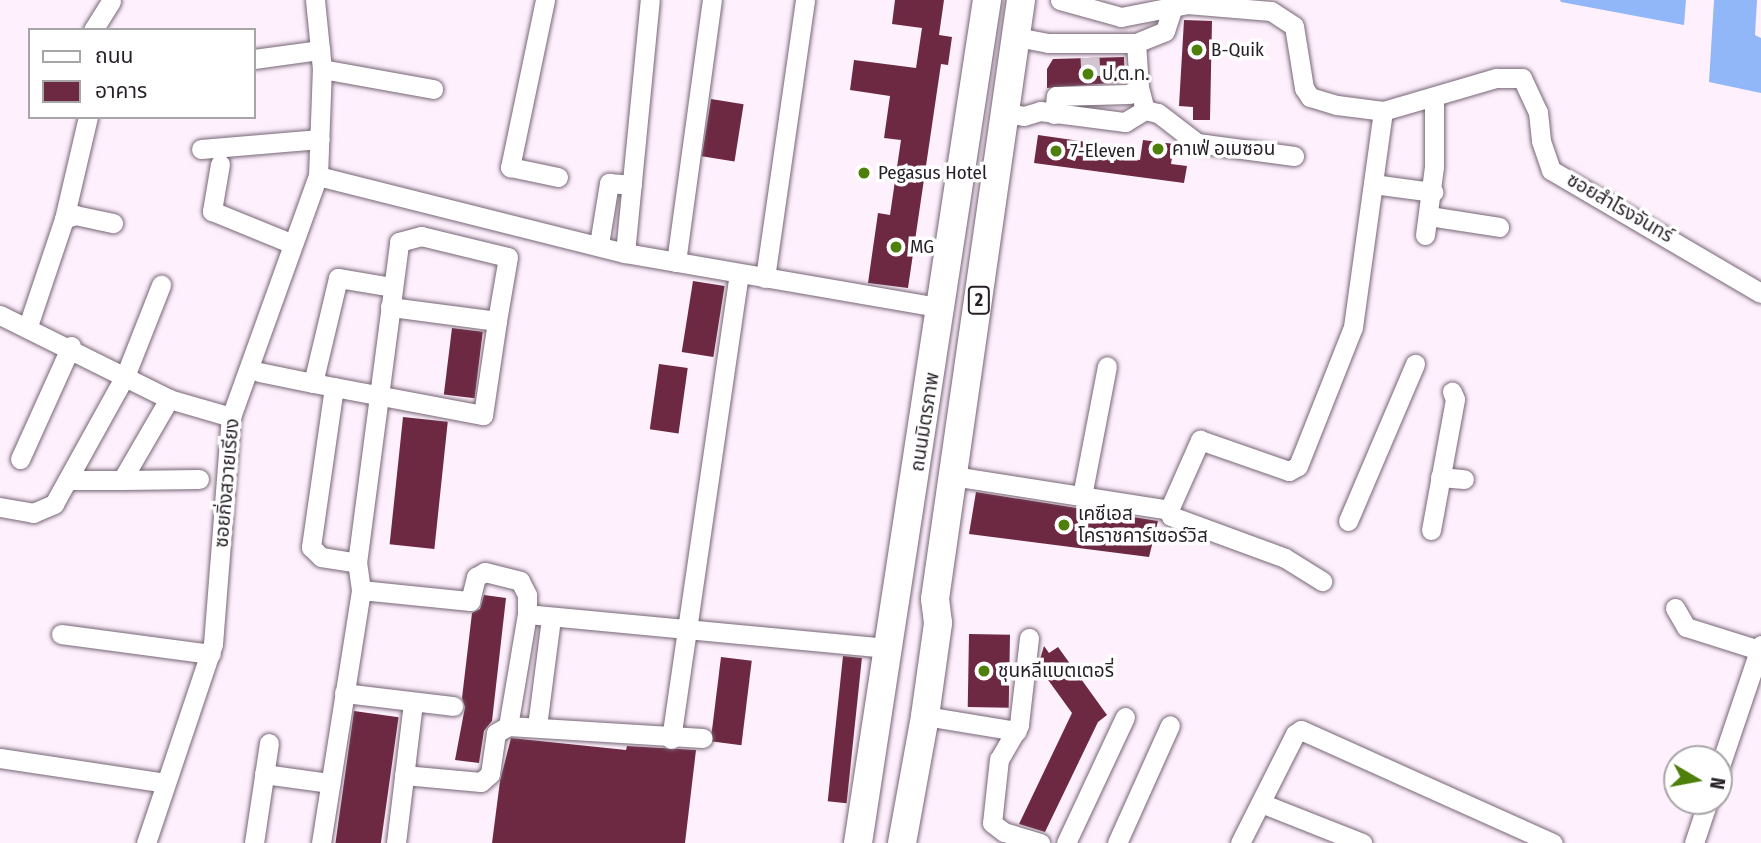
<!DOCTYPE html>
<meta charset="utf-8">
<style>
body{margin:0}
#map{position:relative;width:1761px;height:843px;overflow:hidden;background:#fef0fd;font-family:"Fira Sans Condensed","Noto Sans Thai",sans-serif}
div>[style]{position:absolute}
.water>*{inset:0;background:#92b7f8}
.building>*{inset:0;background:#6d2842;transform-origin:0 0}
.minor-tunnel>*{height:19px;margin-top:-9.5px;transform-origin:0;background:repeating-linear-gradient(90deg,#d3c6d2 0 19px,transparent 0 29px)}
.roads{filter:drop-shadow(0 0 2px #766675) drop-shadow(0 0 2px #766675)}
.minor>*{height:19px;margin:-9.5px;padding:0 9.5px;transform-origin:9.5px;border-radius:9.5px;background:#fff}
.highway>*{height:28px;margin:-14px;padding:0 14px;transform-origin:14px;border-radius:14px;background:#fff}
.dots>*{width:19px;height:19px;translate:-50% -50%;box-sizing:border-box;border:4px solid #fff;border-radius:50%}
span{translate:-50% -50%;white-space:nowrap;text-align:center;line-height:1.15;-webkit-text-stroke:7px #fff;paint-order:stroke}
.shield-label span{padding:2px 5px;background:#fff;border:2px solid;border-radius:5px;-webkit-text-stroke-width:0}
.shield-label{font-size:18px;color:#261f26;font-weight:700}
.poi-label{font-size:19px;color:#261f26}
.left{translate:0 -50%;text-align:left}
.street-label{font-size:19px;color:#261f26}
.legend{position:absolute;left:28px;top:28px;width:228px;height:91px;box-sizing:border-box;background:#fff;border:2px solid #a8a5a8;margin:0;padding:9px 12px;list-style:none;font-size:21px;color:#261f26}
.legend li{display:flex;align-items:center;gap:14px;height:35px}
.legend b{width:35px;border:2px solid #a8a5a8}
.north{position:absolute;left:1663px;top:745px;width:70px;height:70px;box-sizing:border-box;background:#fff;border:2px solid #a8a5a8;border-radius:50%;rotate:100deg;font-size:19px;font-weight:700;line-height:28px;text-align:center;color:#261f26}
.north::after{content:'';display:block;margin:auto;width:24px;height:32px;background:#4f7f0b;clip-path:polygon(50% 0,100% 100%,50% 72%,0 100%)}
</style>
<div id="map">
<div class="water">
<div style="clip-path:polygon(1560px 0,1686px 0,1684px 25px,1561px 2px)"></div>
<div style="clip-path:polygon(1714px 0,1757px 0,1755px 35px,1761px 38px,1761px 93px,1709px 82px)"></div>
</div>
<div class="building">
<div style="clip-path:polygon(895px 0,944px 0,939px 35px,952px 37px,948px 65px,941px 64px,908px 288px,868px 283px,878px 213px,890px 215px,901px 140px,884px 138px,890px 96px,850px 90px,854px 60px,916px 68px,922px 28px,892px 24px)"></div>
<div style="clip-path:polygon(1184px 20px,1212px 21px,1210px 120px,1193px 120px,1193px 107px,1179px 106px)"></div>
<div style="clip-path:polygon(1124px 57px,1125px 82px,1047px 88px,1047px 69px,1053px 59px)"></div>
<div style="left:711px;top:99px;width:33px;height:58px;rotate:9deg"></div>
<div style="clip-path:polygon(1038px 135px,1087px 142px,1086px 153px,1140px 160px,1143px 140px,1174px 144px,1171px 164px,1187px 166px,1184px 183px,1034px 163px)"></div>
<div style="left:693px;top:281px;width:32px;height:72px;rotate:9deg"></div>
<div style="left:452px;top:328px;width:31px;height:67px;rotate:7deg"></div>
<div style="left:659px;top:364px;width:29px;height:66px;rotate:8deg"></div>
<div style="left:403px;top:417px;width:45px;height:128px;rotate:6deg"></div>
<div style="clip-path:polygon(976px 492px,1158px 521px,1149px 557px,969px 534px)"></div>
<div style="clip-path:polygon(484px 595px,506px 598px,492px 721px,484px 731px,479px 763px,455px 760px,465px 707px,462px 698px,472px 613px,480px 609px)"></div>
<div style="left:969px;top:634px;width:41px;height:73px;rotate:1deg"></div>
<div style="clip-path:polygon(1044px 646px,1049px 653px,1058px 647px,1107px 715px,1098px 722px,1045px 832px,1019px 824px,1072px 713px,1038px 666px)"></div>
<div style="left:843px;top:656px;width:19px;height:146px;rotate:6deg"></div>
<div style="left:721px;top:657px;width:31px;height:85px;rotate:7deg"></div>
<div style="left:354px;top:711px;width:45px;height:134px;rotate:8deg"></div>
<div style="clip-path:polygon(511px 738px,626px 750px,627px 746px,696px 750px,685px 843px,492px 843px,500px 781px)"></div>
</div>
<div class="minor-tunnel">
<div style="left:1090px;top:57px;width:38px;rotate:87deg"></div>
</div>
<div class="roads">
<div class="minor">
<div style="left:545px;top:0;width:171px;rotate:101.8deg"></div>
<div style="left:510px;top:167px;width:49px;rotate:11.8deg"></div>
<div style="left:1060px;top:0;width:63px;rotate:15.6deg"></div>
<div style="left:1121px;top:17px;width:67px;rotate:-11.1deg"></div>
<div style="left:1187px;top:4px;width:84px;rotate:4.8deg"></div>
<div style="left:1271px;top:11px;width:27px;rotate:33deg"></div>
<div style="left:1294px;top:26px;width:63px;rotate:80.8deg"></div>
<div style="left:1304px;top:88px;width:11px;rotate:56deg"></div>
<div style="left:1310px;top:97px;width:28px;rotate:17deg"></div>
<div style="left:1337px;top:105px;width:46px;rotate:7.4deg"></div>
<div style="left:1383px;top:111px;width:118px;rotate:-16.3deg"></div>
<div style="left:1496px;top:78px;width:26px"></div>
<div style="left:1522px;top:78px;width:38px;rotate:65deg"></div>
<div style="left:1538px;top:112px;width:29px;rotate:84deg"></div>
<div style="left:1541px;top:141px;width:31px;rotate:71deg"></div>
<div style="left:1551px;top:170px;width:243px;rotate:30.4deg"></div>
<div style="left:93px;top:30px;width:34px;rotate:-58deg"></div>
<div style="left:1136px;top:43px;width:31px;rotate:-22deg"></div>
<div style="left:1165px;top:31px;width:33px;rotate:-72deg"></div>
<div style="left:254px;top:59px;width:67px;rotate:-7.8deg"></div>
<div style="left:322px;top:69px;width:113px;rotate:10.2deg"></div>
<div style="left:1145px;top:110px;width:13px;rotate:13deg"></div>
<div style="left:1158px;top:113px;width:49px;rotate:37.6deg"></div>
<div style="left:1197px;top:143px;width:98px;rotate:7.6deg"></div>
<div style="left:1006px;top:113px;width:18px;rotate:9deg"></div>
<div style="left:1024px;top:116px;width:17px;rotate:-17deg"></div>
<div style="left:1040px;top:111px;width:86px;rotate:7.4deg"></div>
<div style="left:1125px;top:122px;width:23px;rotate:-31deg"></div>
<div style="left:1145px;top:110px;width:24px;rotate:-105deg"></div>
<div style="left:1139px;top:87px;width:44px;rotate:-93.9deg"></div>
<div style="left:1136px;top:43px;width:88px;rotate:180deg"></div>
<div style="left:1048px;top:43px;width:33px;rotate:-169deg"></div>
<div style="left:1054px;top:114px;width:18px;rotate:-84deg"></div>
<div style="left:1056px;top:96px;width:73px;rotate:-1.6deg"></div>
<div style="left:1129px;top:94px;width:12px;rotate:-35deg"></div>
<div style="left:201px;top:149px;width:119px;rotate:-4.8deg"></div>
<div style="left:220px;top:164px;width:48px;rotate:99.7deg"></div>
<div style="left:212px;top:211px;width:87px;rotate:22.2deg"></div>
<div style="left:318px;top:176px;width:317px;rotate:14.1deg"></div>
<div style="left:625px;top:253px;width:323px;rotate:9.8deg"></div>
<div style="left:1373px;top:184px;width:61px;rotate:7.6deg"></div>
<div style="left:1429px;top:216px;width:71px;rotate:8.9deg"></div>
<div style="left:64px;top:219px;width:105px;rotate:-76.8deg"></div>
<div style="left:1425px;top:235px;width:69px;rotate:-82.5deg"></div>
<div style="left:1434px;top:167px;width:67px;rotate:-90deg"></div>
<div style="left:600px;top:238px;width:56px;rotate:-80.7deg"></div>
<div style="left:609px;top:183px;width:23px;rotate:5deg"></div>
<div style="left:625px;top:253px;width:254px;rotate:-84.4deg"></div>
<div style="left:676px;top:262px;width:264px;rotate:-82.2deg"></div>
<div style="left:765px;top:278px;width:281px;rotate:-81.8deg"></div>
<div style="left:392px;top:287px;width:55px;rotate:-170.5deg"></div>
<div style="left:338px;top:278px;width:108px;rotate:103.4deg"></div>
<div style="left:313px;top:383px;width:173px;rotate:10.7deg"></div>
<div style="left:483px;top:415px;width:95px;rotate:-81.5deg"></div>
<div style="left:0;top:315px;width:189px;rotate:26.4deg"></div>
<div style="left:169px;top:399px;width:65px;rotate:16.2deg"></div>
<div style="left:28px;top:326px;width:113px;rotate:-71.4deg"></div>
<div style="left:64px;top:219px;width:12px;rotate:-20deg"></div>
<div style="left:75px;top:215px;width:39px;rotate:12deg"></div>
<div style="left:259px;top:372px;width:55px;rotate:11.5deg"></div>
<div style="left:334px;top:387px;width:162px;rotate:98.2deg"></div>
<div style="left:311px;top:547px;width:14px;rotate:45deg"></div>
<div style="left:321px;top:557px;width:36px;rotate:9deg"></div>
<div style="left:20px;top:459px;width:124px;rotate:-65.7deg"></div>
<div style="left:953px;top:476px;width:219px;rotate:8.9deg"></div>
<div style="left:1169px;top:510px;width:6px;rotate:72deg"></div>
<div style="left:1171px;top:516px;width:121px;rotate:20.2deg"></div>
<div style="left:1285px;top:558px;width:44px;rotate:31.9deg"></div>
<div style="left:1440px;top:477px;width:24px;rotate:5deg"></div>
<div style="left:68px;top:480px;width:54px"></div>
<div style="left:122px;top:480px;width:94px;rotate:-59.9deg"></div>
<div style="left:122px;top:480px;width:77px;rotate:-0.7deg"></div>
<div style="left:1082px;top:496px;width:132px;rotate:-79.1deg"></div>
<div style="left:0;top:507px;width:34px;rotate:10deg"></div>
<div style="left:33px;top:513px;width:23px;rotate:-23deg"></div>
<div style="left:54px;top:504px;width:149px;rotate:-61deg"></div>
<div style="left:126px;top:374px;width:96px;rotate:-68.5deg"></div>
<div style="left:1169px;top:510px;width:77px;rotate:-66.1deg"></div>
<div style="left:1200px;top:440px;width:94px;rotate:19.2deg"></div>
<div style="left:1289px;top:471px;width:10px;rotate:-29deg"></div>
<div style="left:1298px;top:466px;width:149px;rotate:-68.4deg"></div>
<div style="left:1353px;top:327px;width:218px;rotate:-82.1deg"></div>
<div style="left:1348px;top:521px;width:171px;rotate:-66.9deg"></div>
<div style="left:1431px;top:530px;width:133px;rotate:-79.6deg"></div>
<div style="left:1455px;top:399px;width:8px;rotate:-113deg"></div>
<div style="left:361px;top:590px;width:110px;rotate:5.8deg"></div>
<div style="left:470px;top:601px;width:25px;rotate:-76deg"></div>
<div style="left:476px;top:577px;width:10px;rotate:-29deg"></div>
<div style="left:485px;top:572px;width:36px;rotate:14deg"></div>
<div style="left:520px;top:581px;width:16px;rotate:63deg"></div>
<div style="left:527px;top:595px;width:19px;rotate:90deg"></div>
<div style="left:527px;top:614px;width:114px;rotate:99.6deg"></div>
<div style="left:1675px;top:608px;width:22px;rotate:60deg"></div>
<div style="left:1686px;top:627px;width:77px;rotate:17.5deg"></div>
<div style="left:527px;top:614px;width:363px;rotate:5.4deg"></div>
<div style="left:61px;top:634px;width:151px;rotate:7.6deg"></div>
<div style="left:1029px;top:638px;width:88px;rotate:96.6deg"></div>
<div style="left:1019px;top:725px;width:39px;rotate:120deg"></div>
<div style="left:999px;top:759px;width:64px;rotate:96.2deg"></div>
<div style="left:992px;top:823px;width:15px;rotate:37deg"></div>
<div style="left:1004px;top:832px;width:38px;rotate:17deg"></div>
<div style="left:344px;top:693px;width:110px;rotate:6.8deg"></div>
<div style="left:925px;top:716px;width:93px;rotate:9.3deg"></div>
<div style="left:537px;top:726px;width:109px;rotate:-82.6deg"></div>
<div style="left:671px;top:739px;width:470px;rotate:-81.7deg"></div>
<div style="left:0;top:758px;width:167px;rotate:8.6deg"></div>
<div style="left:1719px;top:769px;width:131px;rotate:-71.3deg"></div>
<div style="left:264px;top:774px;width:67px;rotate:7.8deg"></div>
<div style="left:404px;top:775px;width:77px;rotate:5.2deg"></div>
<div style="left:481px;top:782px;width:12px;rotate:-42deg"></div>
<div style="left:490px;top:774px;width:41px;rotate:-81.7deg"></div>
<div style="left:496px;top:733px;width:14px;rotate:-30deg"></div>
<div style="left:508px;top:726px;width:195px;rotate:3.5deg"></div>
<div style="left:1261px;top:803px;width:109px;rotate:21.6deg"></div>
<div style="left:146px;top:843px;width:210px;rotate:-71.4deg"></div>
<div style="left:213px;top:644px;width:228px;rotate:-85.5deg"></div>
<div style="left:231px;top:417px;width:256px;rotate:-70.2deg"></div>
<div style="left:318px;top:176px;width:107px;rotate:-87.9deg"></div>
<div style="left:322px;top:69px;width:69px;rotate:-95.8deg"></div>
<div style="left:254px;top:843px;width:101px;rotate:-81.5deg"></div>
<div style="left:321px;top:843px;width:256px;rotate:-81deg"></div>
<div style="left:361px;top:590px;width:27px;rotate:-98deg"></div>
<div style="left:357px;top:563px;width:324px;rotate:-82.5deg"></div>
<div style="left:399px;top:242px;width:23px;rotate:-15deg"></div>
<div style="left:421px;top:236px;width:89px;rotate:13.6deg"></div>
<div style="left:508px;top:257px;width:65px;rotate:99.8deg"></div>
<div style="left:497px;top:321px;width:108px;rotate:-172.5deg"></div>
<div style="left:396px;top:843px;width:142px;rotate:-83.1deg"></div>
<div style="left:1066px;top:843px;width:139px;rotate:-64.9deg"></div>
<div style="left:1117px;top:843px;width:129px;rotate:-65.8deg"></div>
<div style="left:1240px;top:843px;width:122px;rotate:-63.2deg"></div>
<div style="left:1295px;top:734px;width:7px;rotate:-34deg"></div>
<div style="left:1301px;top:730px;width:276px;rotate:24.2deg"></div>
<div style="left:1694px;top:843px;width:44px;rotate:-71.6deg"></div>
</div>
<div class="highway">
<div style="left:858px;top:843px;width:853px;rotate:-81.3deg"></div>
<div style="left:902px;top:843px;width:129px;rotate:-79.7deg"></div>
<div style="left:925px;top:716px;width:94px;rotate:-82deg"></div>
<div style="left:938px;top:623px;width:24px;rotate:-97deg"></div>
<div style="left:935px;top:599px;width:605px;rotate:-81.83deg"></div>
</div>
</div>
<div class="dots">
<div style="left:1197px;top:50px;background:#4f7f0b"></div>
<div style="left:1088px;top:74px;background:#4f7f0b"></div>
<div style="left:1158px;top:149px;background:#4f7f0b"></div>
<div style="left:1056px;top:151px;background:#4f7f0b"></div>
<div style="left:864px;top:173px;background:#4f7f0b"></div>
<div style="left:896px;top:247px;background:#4f7f0b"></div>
<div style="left:1064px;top:525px;background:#4f7f0b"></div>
<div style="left:984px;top:671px;background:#4f7f0b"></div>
</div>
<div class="shield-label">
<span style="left:979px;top:300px">2</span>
</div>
<div class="poi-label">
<span class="left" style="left:1211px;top:50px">B-Quik</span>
<span class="left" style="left:1102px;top:74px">ป.ต.ท.</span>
<span class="left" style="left:1172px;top:149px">คาเฟ่ อเมซอน</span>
<span class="left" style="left:1070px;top:151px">7-Eleven</span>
<span class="left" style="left:878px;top:173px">Pegasus Hotel</span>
<span class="left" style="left:910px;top:247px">MG</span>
<span class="left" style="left:1078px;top:525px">เคซีเอส<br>โคราชคาร์เซอร์วิส</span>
<span class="left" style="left:998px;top:671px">ชุนหลีแบตเตอรี่</span>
</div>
<div class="street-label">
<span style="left:1620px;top:208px;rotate:30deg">ซอยสำโรงจันทร์</span>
<span style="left:925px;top:422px;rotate:-81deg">ถนนมิตรภาพ</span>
<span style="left:227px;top:483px;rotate:-85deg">ซอยกิ่งสวายเรียง</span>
</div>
<ul class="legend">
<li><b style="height:9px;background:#fff"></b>ถนน</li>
<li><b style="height:19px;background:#6d2842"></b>อาคาร</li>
</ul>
<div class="north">N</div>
</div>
